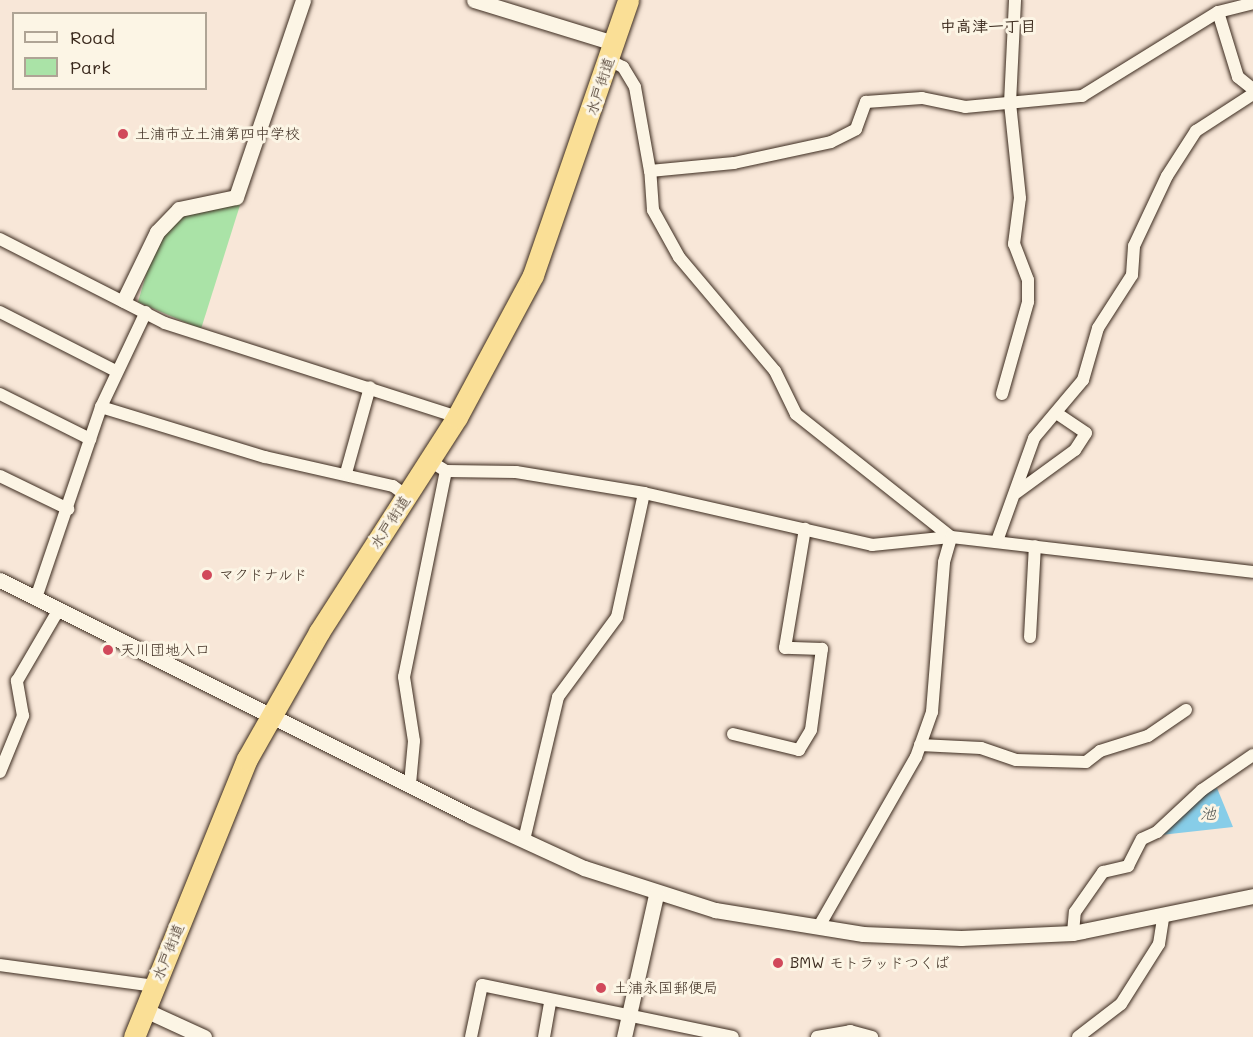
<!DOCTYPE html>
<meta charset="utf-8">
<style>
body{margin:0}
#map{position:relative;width:1253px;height:1037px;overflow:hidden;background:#f8e7d8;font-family:Mali,"Klee One",sans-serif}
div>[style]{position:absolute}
.green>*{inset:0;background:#aae3a7}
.water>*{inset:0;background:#87cde8}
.roads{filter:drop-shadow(0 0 2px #3b2a1e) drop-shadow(0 0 2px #3b2a1e)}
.minor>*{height:12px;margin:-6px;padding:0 6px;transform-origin:6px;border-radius:6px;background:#fcf5e5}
.tertiary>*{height:15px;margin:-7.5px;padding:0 7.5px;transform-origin:7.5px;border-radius:7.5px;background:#fcf5e5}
.trunk>*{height:21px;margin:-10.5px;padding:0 10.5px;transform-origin:10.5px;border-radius:10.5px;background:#fadf96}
.dots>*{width:16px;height:16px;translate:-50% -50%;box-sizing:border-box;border:3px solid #fcf5e5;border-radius:50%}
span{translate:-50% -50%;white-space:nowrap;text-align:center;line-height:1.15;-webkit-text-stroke:6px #fcf5e5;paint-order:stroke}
.street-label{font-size:15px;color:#3b2a1e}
.poi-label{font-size:15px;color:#3b2a1e}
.left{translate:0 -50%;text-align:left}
.neighbourhood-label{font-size:16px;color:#3b2a1e;font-weight:700}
.water-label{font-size:16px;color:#4e5350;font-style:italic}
.legend{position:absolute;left:12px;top:12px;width:195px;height:78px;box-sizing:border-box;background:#fcf5e5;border:2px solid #afa495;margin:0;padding:8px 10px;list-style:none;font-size:18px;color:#3b2a1e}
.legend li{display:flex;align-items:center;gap:12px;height:30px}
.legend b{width:30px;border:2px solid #afa495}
</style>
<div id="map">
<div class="green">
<div style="clip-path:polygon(241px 202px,201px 329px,138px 302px,151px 258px,174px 221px,207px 206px)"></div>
</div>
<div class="water">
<div style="clip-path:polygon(1217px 788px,1233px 827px,1161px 835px,1205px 793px)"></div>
</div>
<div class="roads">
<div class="minor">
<div style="left:1218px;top:12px;width:68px;rotate:72.9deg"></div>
<div style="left:1238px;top:77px;width:19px;rotate:39deg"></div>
<div style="left:609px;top:60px;width:16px;rotate:27deg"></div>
<div style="left:623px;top:67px;width:23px;rotate:59deg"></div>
<div style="left:635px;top:87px;width:85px;rotate:79.9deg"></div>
<div style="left:0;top:239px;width:185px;rotate:27deg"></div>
<div style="left:165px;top:323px;width:307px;rotate:17.8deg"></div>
<div style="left:0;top:312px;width:130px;rotate:27deg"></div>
<div style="left:0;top:394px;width:101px;rotate:26.6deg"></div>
<div style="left:1002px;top:394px;width:96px;rotate:-74.2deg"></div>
<div style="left:1028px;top:302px;width:22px;rotate:-90deg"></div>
<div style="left:1028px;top:280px;width:39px;rotate:-111deg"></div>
<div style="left:1014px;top:244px;width:46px;rotate:-82.6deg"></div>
<div style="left:1020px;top:198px;width:96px;rotate:-96deg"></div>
<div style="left:1010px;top:103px;width:103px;rotate:-87.2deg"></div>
<div style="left:101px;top:407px;width:171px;rotate:17deg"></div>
<div style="left:265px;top:457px;width:131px;rotate:12.8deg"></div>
<div style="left:393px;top:486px;width:17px;rotate:36deg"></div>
<div style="left:430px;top:461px;width:19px;rotate:32deg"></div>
<div style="left:446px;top:471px;width:70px;rotate:0.8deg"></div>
<div style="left:516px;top:472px;width:130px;rotate:9.3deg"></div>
<div style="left:644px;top:493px;width:234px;rotate:12.8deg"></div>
<div style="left:872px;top:545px;width:79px;rotate:-5.8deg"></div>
<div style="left:951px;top:537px;width:198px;rotate:-141.6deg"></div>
<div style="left:796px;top:414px;width:48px;rotate:-116deg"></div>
<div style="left:775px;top:371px;width:149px;rotate:-130.1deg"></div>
<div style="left:679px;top:257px;width:54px;rotate:-119deg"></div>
<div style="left:653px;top:210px;width:39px;rotate:-94deg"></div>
<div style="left:650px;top:171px;width:84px;rotate:-5.4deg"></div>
<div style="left:734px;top:163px;width:99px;rotate:-12.2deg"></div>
<div style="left:831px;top:142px;width:28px;rotate:-27deg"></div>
<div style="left:856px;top:129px;width:29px;rotate:-70deg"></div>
<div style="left:866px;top:102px;width:56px;rotate:-4.1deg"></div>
<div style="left:922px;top:98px;width:44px;rotate:11.8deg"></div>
<div style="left:965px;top:107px;width:118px;rotate:-5.4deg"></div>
<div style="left:1082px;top:96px;width:160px;rotate:-31.7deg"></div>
<div style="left:1218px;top:12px;width:36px;rotate:-14deg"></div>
<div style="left:346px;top:473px;width:89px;rotate:-74.4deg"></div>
<div style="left:0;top:476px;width:76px;rotate:25.9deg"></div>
<div style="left:1016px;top:493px;width:73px;rotate:-36.1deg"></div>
<div style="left:1075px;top:450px;width:20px;rotate:-57deg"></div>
<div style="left:1086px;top:433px;width:36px;rotate:-146deg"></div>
<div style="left:997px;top:541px;width:109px;rotate:-70.2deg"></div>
<div style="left:1034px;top:438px;width:76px;rotate:-49.8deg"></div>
<div style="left:1083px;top:380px;width:54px;rotate:-73.9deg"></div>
<div style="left:1098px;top:328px;width:63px;rotate:-57.3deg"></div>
<div style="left:1132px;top:275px;width:29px;rotate:-86deg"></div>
<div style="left:1134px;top:246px;width:77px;rotate:-64.8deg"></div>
<div style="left:1167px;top:176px;width:54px;rotate:-57.2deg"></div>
<div style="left:1196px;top:131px;width:68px;rotate:-33deg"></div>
<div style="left:36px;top:598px;width:202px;rotate:-71.2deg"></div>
<div style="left:101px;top:407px;width:105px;rotate:-64.7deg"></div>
<div style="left:1030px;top:637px;width:91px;rotate:-86.9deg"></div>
<div style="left:733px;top:734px;width:68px;rotate:13.6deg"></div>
<div style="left:799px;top:750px;width:23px;rotate:-59deg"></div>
<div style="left:811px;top:730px;width:82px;rotate:-82.3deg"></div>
<div style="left:822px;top:649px;width:37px;rotate:-178deg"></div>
<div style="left:785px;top:648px;width:121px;rotate:-80.5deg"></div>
<div style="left:920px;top:745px;width:61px;rotate:2.8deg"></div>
<div style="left:981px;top:748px;width:37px;rotate:19deg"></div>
<div style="left:1016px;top:760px;width:70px;rotate:1.6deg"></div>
<div style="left:1086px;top:762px;width:18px;rotate:-38deg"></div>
<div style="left:1100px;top:751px;width:50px;rotate:-17.4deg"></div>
<div style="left:1148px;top:736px;width:46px;rotate:-34.4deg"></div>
<div style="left:0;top:772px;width:61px;rotate:-67.7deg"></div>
<div style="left:23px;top:716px;width:36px;rotate:-100deg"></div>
<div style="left:17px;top:681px;width:83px;rotate:-59.7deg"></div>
<div style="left:410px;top:784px;width:43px;rotate:-84.7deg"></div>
<div style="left:414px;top:741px;width:65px;rotate:-98.9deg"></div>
<div style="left:404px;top:677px;width:210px;rotate:-78.5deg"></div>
<div style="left:524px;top:840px;width:147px;rotate:-76.6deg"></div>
<div style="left:558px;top:697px;width:99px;rotate:-53.6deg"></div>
<div style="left:617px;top:617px;width:127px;rotate:-77.7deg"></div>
<div style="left:818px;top:928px;width:197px;rotate:-60.2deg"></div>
<div style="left:916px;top:757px;width:48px;rotate:-70.4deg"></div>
<div style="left:932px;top:712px;width:150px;rotate:-85.4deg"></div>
<div style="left:944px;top:562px;width:26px;rotate:-74deg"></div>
<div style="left:951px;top:537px;width:304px;rotate:6.6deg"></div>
<div style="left:1073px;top:933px;width:21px;rotate:-85deg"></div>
<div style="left:1075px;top:912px;width:49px;rotate:-55deg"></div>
<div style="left:1103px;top:872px;width:26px;rotate:-13deg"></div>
<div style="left:1128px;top:866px;width:30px;rotate:-63deg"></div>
<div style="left:1142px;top:839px;width:17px;rotate:-25deg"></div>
<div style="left:1157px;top:832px;width:62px;rotate:-43deg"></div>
<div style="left:1202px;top:790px;width:62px;rotate:-34.5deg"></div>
<div style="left:0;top:965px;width:156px;rotate:7.7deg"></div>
<div style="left:471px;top:1037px;width:53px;rotate:-78.1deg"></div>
<div style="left:482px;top:985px;width:256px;rotate:11.7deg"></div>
<div style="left:544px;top:1037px;width:35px;rotate:-80deg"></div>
<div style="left:817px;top:1037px;width:34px;rotate:-10deg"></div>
<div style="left:850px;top:1031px;width:23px;rotate:15deg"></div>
<div style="left:1078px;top:1037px;width:54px;rotate:-37.5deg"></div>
<div style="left:1121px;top:1004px;width:71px;rotate:-57.7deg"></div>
<div style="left:1159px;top:944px;width:26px;rotate:-81deg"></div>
</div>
<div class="tertiary">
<div style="left:474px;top:0;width:146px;rotate:17.1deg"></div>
<div style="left:124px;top:300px;width:76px;rotate:-64.1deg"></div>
<div style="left:157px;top:232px;width:32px;rotate:-46deg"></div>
<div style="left:179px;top:209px;width:58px;rotate:-11.9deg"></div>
<div style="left:236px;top:197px;width:208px;rotate:-71.2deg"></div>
<div style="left:0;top:580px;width:527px;rotate:26.61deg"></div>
<div style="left:471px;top:816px;width:124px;rotate:24.7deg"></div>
<div style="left:584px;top:868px;width:138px;rotate:17.8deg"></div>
<div style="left:715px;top:910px;width:150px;rotate:9.2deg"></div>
<div style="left:863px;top:934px;width:98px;rotate:2.3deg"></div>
<div style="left:961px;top:938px;width:112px;rotate:-2.6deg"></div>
<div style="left:1073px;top:933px;width:184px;rotate:-11.6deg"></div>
<div style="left:145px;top:1010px;width:65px;rotate:24.6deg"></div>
<div style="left:624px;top:1037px;width:146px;rotate:-77.3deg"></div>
</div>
<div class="trunk">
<div style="left:134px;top:1037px;width:300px;rotate:-67.9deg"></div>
<div style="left:247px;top:759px;width:146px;rotate:-60.4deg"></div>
<div style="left:319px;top:632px;width:255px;rotate:-57.3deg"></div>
<div style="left:457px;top:417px;width:161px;rotate:-61.8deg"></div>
<div style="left:533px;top:275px;width:291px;rotate:-70.9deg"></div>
</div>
</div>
<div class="dots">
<div style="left:123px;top:134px;background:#d1495b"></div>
<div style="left:207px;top:575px;background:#d1495b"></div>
<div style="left:108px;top:650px;background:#d1495b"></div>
<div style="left:778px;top:963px;background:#d1495b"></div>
<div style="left:601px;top:988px;background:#d1495b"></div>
</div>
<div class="street-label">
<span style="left:600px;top:86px;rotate:-72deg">水戸街道</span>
<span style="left:390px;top:522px;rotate:-57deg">水戸街道</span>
<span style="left:168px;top:952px;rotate:-68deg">水戸街道</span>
</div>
<div class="poi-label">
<span class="left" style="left:135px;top:134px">土浦市立土浦第四中学校</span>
<span class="left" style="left:219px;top:575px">マクドナルド</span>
<span class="left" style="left:120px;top:650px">天川団地入口</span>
<span class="left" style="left:790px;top:963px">BMW モトラッドつくば</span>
<span class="left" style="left:613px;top:988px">土浦永国郵便局</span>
</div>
<div class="neighbourhood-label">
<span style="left:988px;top:26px">中高津一丁目</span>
</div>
<div class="water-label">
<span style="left:1208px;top:813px">池</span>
</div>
<ul class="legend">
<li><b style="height:8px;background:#fcf5e5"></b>Road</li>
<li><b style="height:16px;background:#aae3a7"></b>Park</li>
</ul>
</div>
